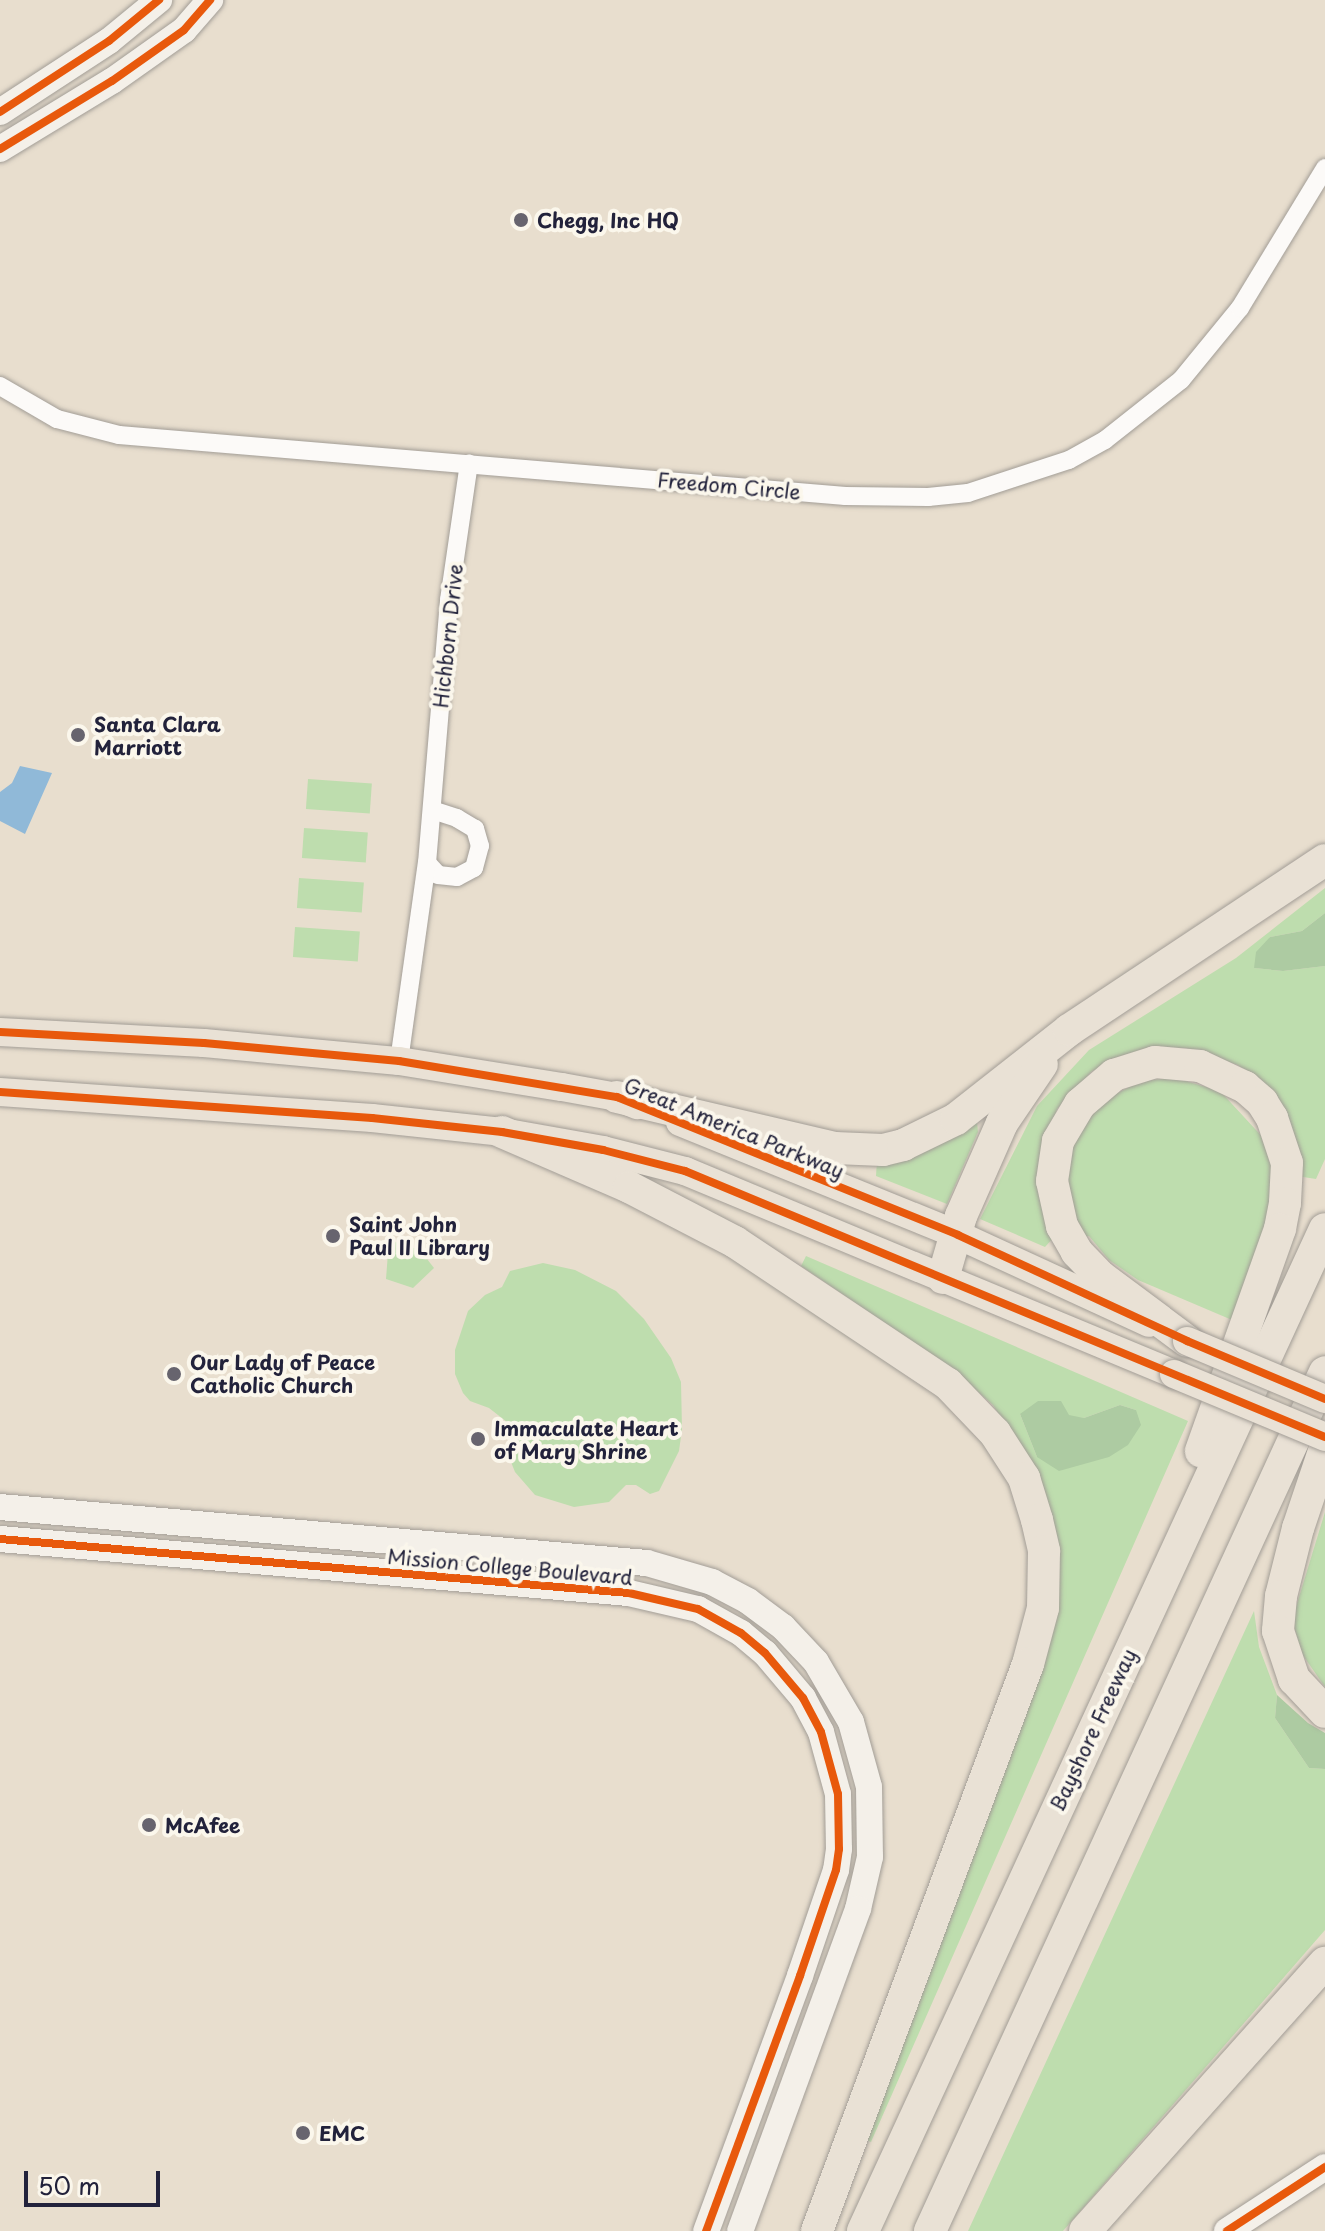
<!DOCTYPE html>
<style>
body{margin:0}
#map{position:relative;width:1325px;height:2231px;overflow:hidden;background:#e8dece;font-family:"Playpen Sans",sans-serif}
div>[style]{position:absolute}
.green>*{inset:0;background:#beddae;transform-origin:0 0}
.forest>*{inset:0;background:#adcba2}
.water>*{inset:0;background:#90b9d8}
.roads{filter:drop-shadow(0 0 2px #a29d96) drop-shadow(0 0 2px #a29d96)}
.street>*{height:18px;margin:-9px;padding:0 9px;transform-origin:9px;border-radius:9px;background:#fcfaf8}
.secondary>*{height:26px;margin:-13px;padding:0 13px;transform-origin:13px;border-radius:13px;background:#f4f0e9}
.primary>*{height:28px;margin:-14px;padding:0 14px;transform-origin:14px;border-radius:14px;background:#e9e1d5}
.highway>*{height:32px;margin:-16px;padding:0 16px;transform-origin:16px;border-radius:16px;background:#e9e1d5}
.bridges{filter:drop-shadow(0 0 2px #a29d96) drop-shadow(0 0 2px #a29d96)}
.primary-bridge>*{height:28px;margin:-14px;padding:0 14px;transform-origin:14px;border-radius:14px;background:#e9e1d5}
.cycleway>*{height:8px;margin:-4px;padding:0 4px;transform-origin:4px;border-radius:4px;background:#e8590c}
.dots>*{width:22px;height:22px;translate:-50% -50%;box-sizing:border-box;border:4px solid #fbf7ec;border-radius:50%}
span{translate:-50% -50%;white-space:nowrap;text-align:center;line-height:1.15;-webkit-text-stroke:8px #fbf7ec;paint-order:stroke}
.poi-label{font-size:20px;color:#22223b;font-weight:700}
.left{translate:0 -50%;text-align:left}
.street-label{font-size:20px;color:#22223b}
.scale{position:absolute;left:24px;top:2171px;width:136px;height:36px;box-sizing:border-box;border:4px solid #22223b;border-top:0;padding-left:10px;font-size:24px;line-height:28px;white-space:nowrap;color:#22223b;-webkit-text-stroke:6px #fbf7ec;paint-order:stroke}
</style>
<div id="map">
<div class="green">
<div style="left:308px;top:779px;width:64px;height:30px;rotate:4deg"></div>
<div style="left:304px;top:828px;width:64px;height:30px;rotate:4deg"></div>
<div style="left:299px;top:878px;width:65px;height:30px;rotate:4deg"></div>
<div style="clip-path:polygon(1325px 888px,1325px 913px,1302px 931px,1270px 937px,1254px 968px,1283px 971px,1325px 966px,1325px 1159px,1316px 1179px,1297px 1176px,1274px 1097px,1238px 1065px,1185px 1048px,1148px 1048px,1092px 1071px,1057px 1109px,1044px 1157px,1054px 1237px,1045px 1247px,980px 1219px,1037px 1106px,1089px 1050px,1236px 958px)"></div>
<div style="left:295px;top:927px;width:65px;height:30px;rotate:4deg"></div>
<div style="clip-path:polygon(1175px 1078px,1220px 1091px,1268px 1143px,1274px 1177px,1268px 1225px,1232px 1320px,1138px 1280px,1109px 1260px,1089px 1236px,1084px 1237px,1073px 1213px,1066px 1174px,1071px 1149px,1086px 1119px,1108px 1098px,1141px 1081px)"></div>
<div style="clip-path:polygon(977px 1122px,978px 1132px,947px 1204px,876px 1176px,877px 1161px)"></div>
<div style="clip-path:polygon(389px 1240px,420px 1250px,434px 1268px,413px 1288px,386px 1279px)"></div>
<div style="clip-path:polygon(evenodd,806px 1256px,1188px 1421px,871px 2142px,862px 2138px,1046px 1653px,1017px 1444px,993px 1405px,947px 1365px,801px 1266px,806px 1256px,1120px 1405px,1136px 1410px,1037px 1457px,1020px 1414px,1084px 1418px,1120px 1405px)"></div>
<div style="clip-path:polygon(543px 1263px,575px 1270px,616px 1291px,644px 1319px,671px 1358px,681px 1382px,682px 1429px,679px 1451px,659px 1491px,650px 1494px,636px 1485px,626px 1485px,609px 1502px,574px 1507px,535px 1495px,515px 1472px,509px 1457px,512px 1434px,507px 1422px,489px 1408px,470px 1401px,463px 1393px,455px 1374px,455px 1350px,468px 1311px,485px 1295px,502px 1287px,510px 1271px)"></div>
<div style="clip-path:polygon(1325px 1512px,1325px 1687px,1302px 1654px,1292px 1620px)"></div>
<div style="clip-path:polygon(1254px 1611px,1259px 1647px,1277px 1695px,1275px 1718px,1309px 1768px,1325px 1769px,1325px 1930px,1063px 2231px,968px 2231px)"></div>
</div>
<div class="forest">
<div style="clip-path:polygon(1325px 913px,1325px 966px,1283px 971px,1254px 968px,1256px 952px,1270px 937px,1302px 931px)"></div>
<div style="clip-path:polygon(1038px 1401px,1061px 1401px,1069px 1415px,1084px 1418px,1120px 1405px,1136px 1410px,1141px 1425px,1128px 1445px,1109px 1457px,1059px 1471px,1037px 1457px,1020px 1414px)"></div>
<div style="clip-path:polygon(1277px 1695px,1308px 1723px,1325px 1733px,1325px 1769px,1309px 1768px,1275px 1718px)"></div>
</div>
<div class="water">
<div style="clip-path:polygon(20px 766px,52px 773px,25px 834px,0 821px,0 792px,12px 783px)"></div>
</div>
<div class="roads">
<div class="street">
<div style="left:0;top:386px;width:66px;rotate:30.1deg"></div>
<div style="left:57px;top:419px;width:64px;rotate:14.5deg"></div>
<div style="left:119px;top:435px;width:729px;rotate:4.8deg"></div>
<div style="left:845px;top:496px;width:83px;rotate:0.7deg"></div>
<div style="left:928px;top:497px;width:40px;rotate:-5.7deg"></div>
<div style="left:968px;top:493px;width:106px;rotate:-18.1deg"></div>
<div style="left:1069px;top:460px;width:41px;rotate:-29.1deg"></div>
<div style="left:1105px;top:440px;width:97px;rotate:-38.3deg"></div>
<div style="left:1181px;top:380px;width:93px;rotate:-50.7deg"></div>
<div style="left:1240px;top:308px;width:164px;rotate:-58.7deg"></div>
<div style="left:427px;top:863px;width:16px;rotate:47deg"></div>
<div style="left:438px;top:875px;width:19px;rotate:6deg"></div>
<div style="left:457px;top:877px;width:19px;rotate:-28deg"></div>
<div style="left:474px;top:868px;width:23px;rotate:-75deg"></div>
<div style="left:480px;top:846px;width:18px;rotate:-106deg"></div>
<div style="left:475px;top:829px;width:21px;rotate:-149deg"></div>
<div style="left:457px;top:818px;width:26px;rotate:-162deg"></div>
<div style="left:399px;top:1061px;width:200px;rotate:-82deg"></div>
<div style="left:427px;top:863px;width:264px;rotate:-85.2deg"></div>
<div style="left:449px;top:600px;width:138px;rotate:-81.7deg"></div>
</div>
<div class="secondary">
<div style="left:0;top:112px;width:130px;rotate:-33.1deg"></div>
<div style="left:109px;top:41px;width:65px;rotate:-39.4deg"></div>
<div style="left:0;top:149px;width:131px;rotate:-31.3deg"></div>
<div style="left:112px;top:81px;width:88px;rotate:-35.3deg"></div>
<div style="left:184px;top:30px;width:40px;rotate:-49deg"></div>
<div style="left:0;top:1507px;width:649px;rotate:4.95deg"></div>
<div style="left:647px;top:1563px;width:68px;rotate:16.3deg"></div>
<div style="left:712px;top:1582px;width:41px;rotate:27.8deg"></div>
<div style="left:748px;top:1601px;width:44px;rotate:36.6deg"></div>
<div style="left:783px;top:1627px;width:48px;rotate:46.7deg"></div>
<div style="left:816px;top:1662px;width:69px;rotate:59.7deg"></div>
<div style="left:851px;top:1722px;width:67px;rotate:74.5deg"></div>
<div style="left:869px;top:1787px;width:70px;rotate:89.2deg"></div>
<div style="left:870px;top:1857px;width:53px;rotate:103deg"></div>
<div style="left:858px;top:1909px;width:343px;rotate:110.1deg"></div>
<div style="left:0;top:1539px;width:631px;rotate:4.91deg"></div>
<div style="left:629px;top:1593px;width:71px;rotate:13.1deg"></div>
<div style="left:698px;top:1609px;width:49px;rotate:29.2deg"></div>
<div style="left:741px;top:1633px;width:31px;rotate:40deg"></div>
<div style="left:765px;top:1653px;width:59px;rotate:49.8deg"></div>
<div style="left:803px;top:1698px;width:38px;rotate:62deg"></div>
<div style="left:821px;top:1732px;width:64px;rotate:74.7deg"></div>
<div style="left:838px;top:1794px;width:55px;rotate:89deg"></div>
<div style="left:839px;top:1849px;width:21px;rotate:98deg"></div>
<div style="left:836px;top:1870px;width:112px;rotate:108.8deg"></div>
<div style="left:800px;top:1976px;width:272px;rotate:110.2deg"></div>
<div style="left:1227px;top:2231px;width:117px;rotate:-33.1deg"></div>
</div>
<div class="primary">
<div style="left:0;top:1032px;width:204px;rotate:3.1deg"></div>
<div style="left:204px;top:1043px;width:196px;rotate:5.3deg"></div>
<div style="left:399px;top:1061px;width:165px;rotate:9.1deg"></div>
<div style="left:562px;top:1087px;width:56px;rotate:10.3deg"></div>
<div style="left:617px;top:1097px;width:22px;rotate:22deg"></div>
<div style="left:0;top:1092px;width:373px;rotate:4deg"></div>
<div style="left:372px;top:1118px;width:131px;rotate:6.1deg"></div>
<div style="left:502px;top:1132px;width:103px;rotate:10.1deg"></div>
<div style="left:603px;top:1150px;width:85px;rotate:14.4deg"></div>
<div style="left:685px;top:1171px;width:529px;rotate:22.54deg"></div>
<div style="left:680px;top:1122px;width:300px;rotate:22.1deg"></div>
<div style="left:958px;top:1235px;width:210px;rotate:24.7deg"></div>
</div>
<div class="highway">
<div style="left:617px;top:1097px;width:224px;rotate:13.2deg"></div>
<div style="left:835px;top:1148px;width:48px;rotate:2.4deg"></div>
<div style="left:883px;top:1150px;width:21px;rotate:-14deg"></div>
<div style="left:903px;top:1145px;width:59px;rotate:-26.1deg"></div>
<div style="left:956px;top:1119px;width:144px;rotate:-38.2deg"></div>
<div style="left:1069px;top:1030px;width:307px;rotate:-33.6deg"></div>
<div style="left:502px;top:1132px;width:138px;rotate:23.4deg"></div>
<div style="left:629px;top:1187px;width:119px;rotate:27.4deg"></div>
<div style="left:735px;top:1242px;width:256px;rotate:33.7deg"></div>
<div style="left:948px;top:1384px;width:68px;rotate:46.2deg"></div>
<div style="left:995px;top:1433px;width:54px;rotate:57.2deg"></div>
<div style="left:1024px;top:1478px;width:44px;rotate:72.8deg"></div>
<div style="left:1037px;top:1520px;width:32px;rotate:77deg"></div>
<div style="left:1044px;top:1551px;width:57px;rotate:91deg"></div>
<div style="left:1043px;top:1608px;width:58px;rotate:105deg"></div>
<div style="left:1028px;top:1664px;width:605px;rotate:110.41deg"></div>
<div style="left:943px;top:1278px;width:65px;rotate:-73.8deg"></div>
<div style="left:961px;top:1216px;width:102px;rotate:-66.2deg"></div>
<div style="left:1002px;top:1123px;width:71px;rotate:-55.9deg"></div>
<div style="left:1187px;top:1341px;width:107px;rotate:-143.3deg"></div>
<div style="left:1101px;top:1277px;width:35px;rotate:-134deg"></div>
<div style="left:1077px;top:1252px;width:30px;rotate:-120deg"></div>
<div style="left:1062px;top:1226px;width:46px;rotate:-102.5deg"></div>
<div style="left:1052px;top:1181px;width:40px;rotate:-81.5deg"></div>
<div style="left:1058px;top:1141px;width:43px;rotate:-59.3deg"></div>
<div style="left:1080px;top:1104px;width:45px;rotate:-40.5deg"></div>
<div style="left:1114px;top:1075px;width:43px;rotate:-17.6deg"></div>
<div style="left:1155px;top:1062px;width:45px;rotate:5.1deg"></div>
<div style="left:1200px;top:1066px;width:50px;rotate:25deg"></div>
<div style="left:1245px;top:1087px;width:23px;rotate:41deg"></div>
<div style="left:1262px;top:1102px;width:19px;rotate:58deg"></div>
<div style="left:1272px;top:1118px;width:47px;rotate:71.6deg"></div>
<div style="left:1287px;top:1163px;width:40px;rotate:92.9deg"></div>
<div style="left:1285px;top:1203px;width:26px;rotate:101deg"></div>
<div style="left:1280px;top:1229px;width:236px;rotate:109.6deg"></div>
<div style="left:1325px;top:1448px;width:84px;rotate:108.6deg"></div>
<div style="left:1298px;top:1528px;width:70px;rotate:104deg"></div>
<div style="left:1281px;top:1596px;width:35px;rotate:95deg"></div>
<div style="left:1278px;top:1631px;width:51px;rotate:71.6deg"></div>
<div style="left:1294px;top:1679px;width:45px;rotate:46.8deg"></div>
<div style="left:863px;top:2231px;width:1103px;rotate:-65.25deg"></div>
<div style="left:930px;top:2231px;width:945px;rotate:-65.31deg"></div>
<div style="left:1085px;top:2231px;width:360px;rotate:-48.2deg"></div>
</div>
</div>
<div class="bridges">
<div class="primary-bridge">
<div style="left:1187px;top:1341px;width:150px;rotate:22.8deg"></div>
<div style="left:1174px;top:1374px;width:164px;rotate:22.6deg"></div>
</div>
</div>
<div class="cycleway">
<div style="left:0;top:112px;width:130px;rotate:-33.1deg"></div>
<div style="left:109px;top:41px;width:65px;rotate:-39.4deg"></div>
<div style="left:0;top:149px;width:131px;rotate:-31.3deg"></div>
<div style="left:112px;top:81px;width:88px;rotate:-35.3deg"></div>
<div style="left:184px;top:30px;width:40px;rotate:-49deg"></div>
<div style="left:0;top:1032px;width:204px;rotate:3.1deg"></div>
<div style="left:204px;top:1043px;width:196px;rotate:5.3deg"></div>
<div style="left:399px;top:1061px;width:221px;rotate:9.4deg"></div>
<div style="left:617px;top:1097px;width:368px;rotate:22deg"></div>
<div style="left:958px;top:1235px;width:252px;rotate:24.8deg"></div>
<div style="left:1187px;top:1341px;width:150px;rotate:22.8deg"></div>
<div style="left:0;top:1092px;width:373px;rotate:4deg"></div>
<div style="left:372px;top:1118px;width:131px;rotate:6.1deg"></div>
<div style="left:502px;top:1132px;width:103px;rotate:10.1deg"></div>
<div style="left:603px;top:1150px;width:85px;rotate:14.4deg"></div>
<div style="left:685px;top:1171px;width:693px;rotate:22.57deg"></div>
<div style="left:0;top:1539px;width:631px;rotate:4.91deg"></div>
<div style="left:629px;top:1593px;width:71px;rotate:13.1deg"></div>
<div style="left:698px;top:1609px;width:49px;rotate:29.2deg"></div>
<div style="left:741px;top:1633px;width:31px;rotate:40deg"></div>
<div style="left:765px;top:1653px;width:59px;rotate:49.8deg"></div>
<div style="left:803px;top:1698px;width:38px;rotate:62deg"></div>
<div style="left:821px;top:1732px;width:64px;rotate:74.7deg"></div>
<div style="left:838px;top:1794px;width:55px;rotate:89deg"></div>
<div style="left:839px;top:1849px;width:21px;rotate:98deg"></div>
<div style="left:836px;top:1870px;width:112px;rotate:108.8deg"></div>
<div style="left:800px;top:1976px;width:272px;rotate:110.2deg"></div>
<div style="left:1227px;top:2231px;width:117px;rotate:-33.1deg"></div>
</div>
<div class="dots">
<div style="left:521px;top:220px;background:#67646e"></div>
<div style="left:78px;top:735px;background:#67646e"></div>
<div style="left:333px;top:1236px;background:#67646e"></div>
<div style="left:174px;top:1374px;background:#67646e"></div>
<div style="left:478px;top:1439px;background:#67646e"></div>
<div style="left:149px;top:1825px;background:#67646e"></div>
<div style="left:303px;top:2133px;background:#67646e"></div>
</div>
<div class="poi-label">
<span class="left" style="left:537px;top:220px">Chegg, Inc HQ</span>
<span class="left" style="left:94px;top:736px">Santa Clara<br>Marriott</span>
<span class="left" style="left:349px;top:1236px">Saint John<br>Paul II Library</span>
<span class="left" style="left:190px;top:1374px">Our Lady of Peace<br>Catholic Church</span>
<span class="left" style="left:494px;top:1440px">Immaculate Heart<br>of Mary Shrine</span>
<span class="left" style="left:165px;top:1825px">McAfee</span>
<span class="left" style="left:319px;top:2133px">EMC</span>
</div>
<div class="street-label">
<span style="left:729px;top:486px;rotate:5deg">Freedom Circle</span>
<span style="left:448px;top:636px;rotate:-84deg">Hichborn Drive</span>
<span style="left:734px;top:1128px;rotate:22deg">Great America Parkway</span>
<span style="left:510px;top:1567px;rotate:5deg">Mission College Boulevard</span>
<span style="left:1093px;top:1730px;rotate:-65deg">Bayshore Freeway</span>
</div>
<div class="scale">50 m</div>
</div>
